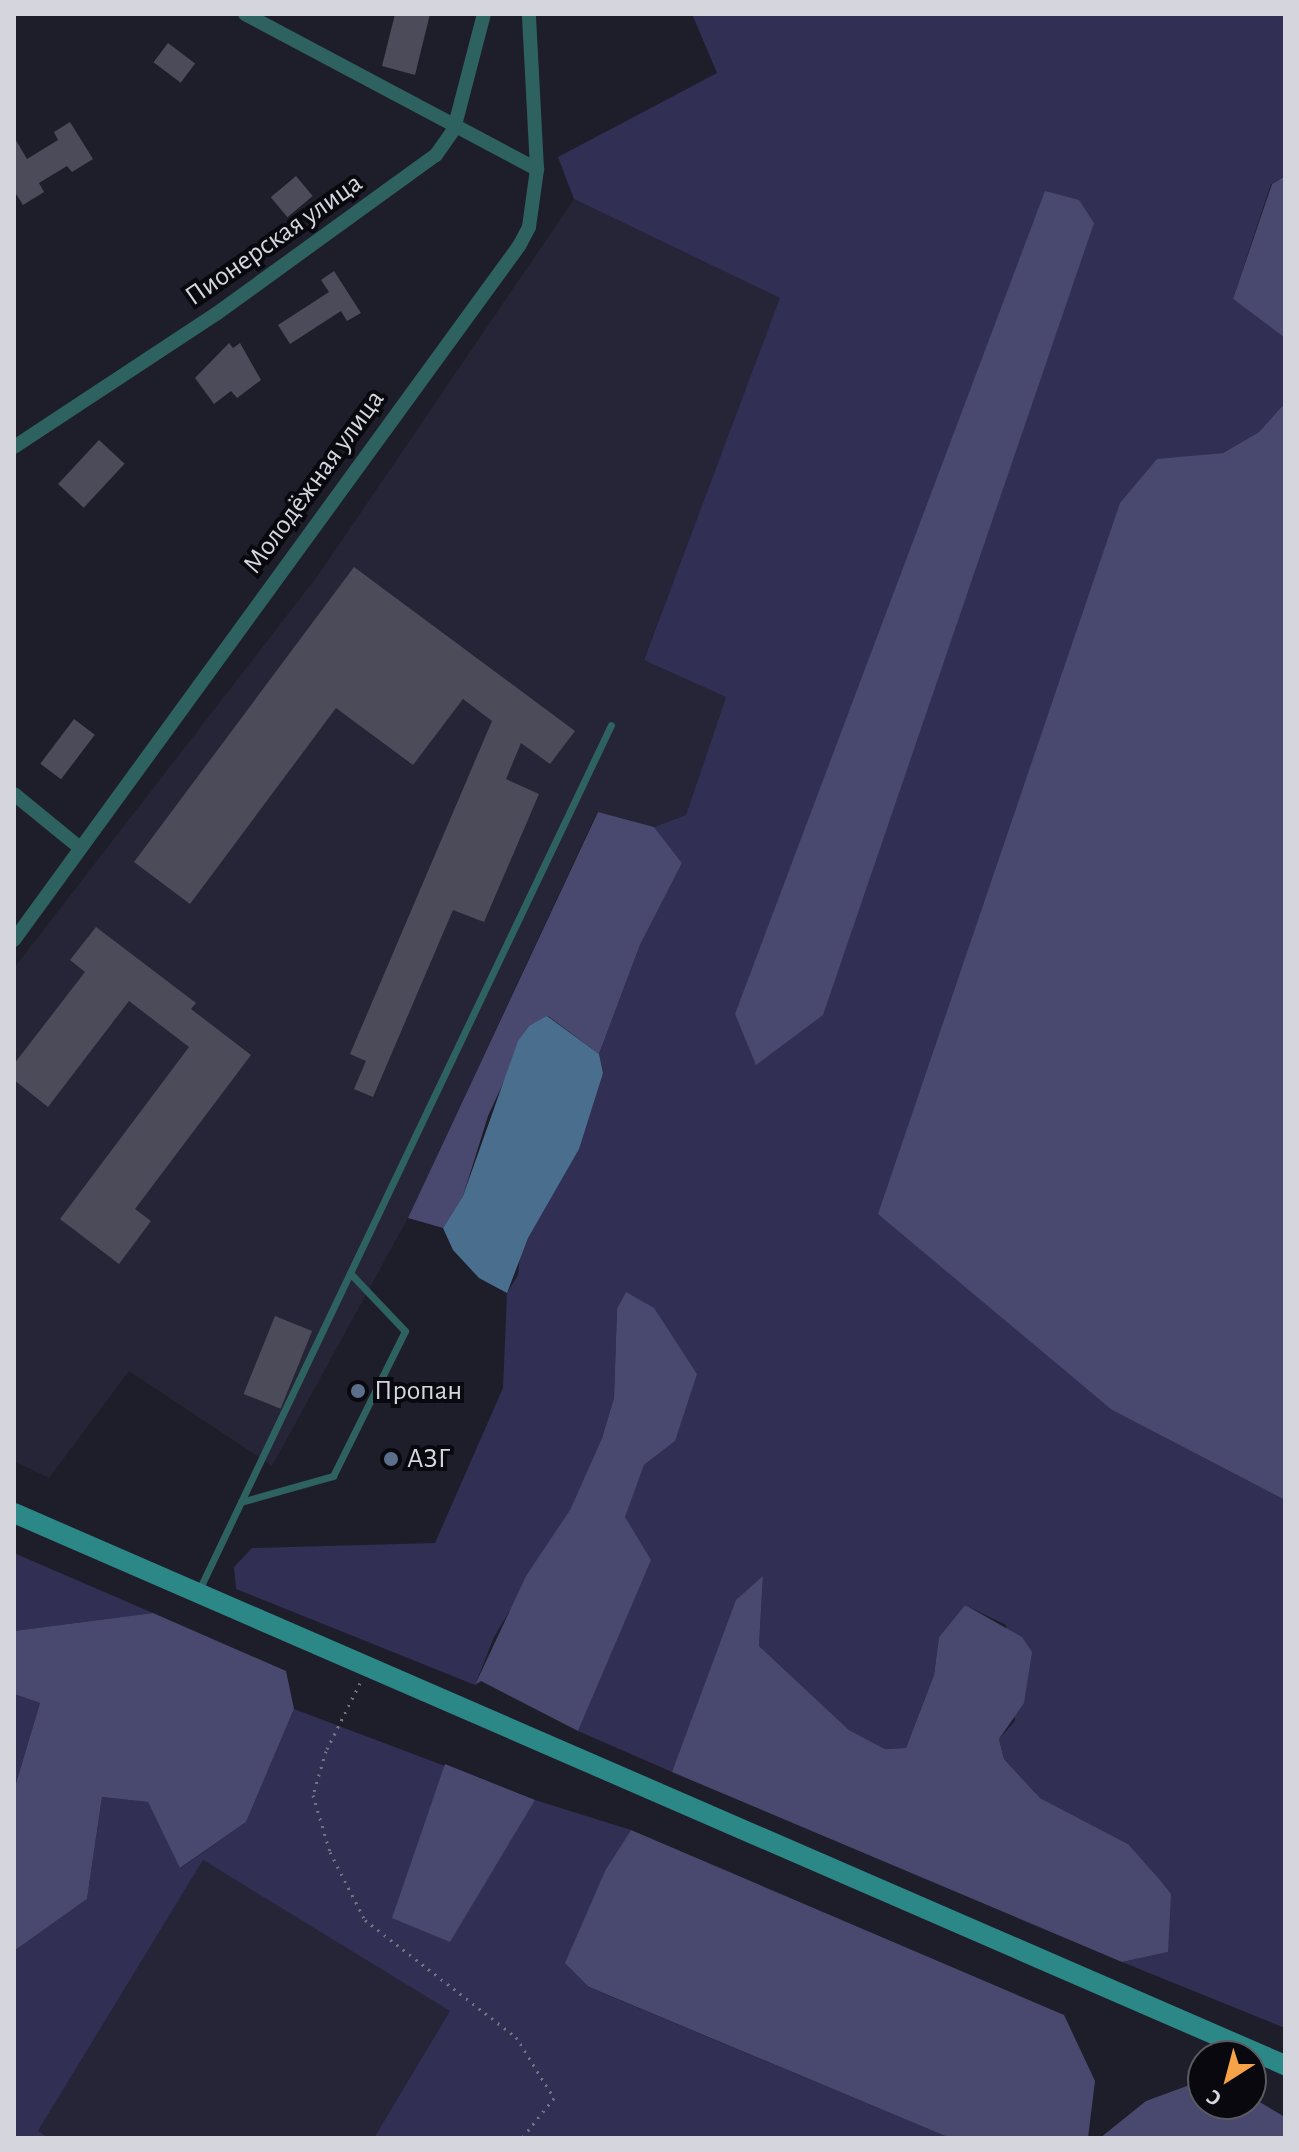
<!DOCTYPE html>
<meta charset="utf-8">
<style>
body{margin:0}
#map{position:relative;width:1299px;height:2152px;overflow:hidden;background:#1e1d2a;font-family:"Alegreya Sans",sans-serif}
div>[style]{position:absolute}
.built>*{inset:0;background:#252537}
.green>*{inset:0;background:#312f53}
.forest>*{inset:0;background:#49486e}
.water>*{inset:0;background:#4a6f8e}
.building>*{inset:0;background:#4c4b59;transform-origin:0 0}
.path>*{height:3px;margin-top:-1.5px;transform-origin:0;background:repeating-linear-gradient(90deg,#74737e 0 2px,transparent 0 8px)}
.lane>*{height:7px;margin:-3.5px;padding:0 3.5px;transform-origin:3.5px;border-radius:3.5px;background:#2e6261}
.street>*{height:14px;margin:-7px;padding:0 7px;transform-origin:7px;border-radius:7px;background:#2e6261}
.secondary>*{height:20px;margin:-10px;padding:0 10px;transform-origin:10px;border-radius:10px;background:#2c8886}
.dots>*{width:22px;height:22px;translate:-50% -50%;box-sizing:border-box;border:4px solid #08080e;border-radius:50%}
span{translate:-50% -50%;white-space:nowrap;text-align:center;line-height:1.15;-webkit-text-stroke:8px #08080e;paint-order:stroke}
.street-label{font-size:28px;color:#d5d5de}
.poi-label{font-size:28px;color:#d5d5de}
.left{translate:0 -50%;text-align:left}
.frame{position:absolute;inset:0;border:16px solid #d5d5de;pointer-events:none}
.north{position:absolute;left:1187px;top:2040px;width:80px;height:80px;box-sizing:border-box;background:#08080e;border:2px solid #5a5a61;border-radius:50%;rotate:216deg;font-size:22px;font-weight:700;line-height:32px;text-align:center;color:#d5d5de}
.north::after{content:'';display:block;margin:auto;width:28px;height:36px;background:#f6a247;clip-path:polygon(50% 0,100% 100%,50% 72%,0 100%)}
</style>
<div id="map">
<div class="built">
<div style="clip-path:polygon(574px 199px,781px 298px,644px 659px,726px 697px,686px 815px,654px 827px,597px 812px,408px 1218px,272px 1466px,129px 1371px,49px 1478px,14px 1461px,14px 968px,319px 574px)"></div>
<div style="clip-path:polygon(203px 1860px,451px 2011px,374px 2138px,49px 2138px,38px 2131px)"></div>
</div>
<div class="green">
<div style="clip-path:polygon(692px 14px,1285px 14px,1285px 176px,1271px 184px,1233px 299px,1285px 338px,1285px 403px,1259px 432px,1223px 453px,1157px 460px,1112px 1410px,1285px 1500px,1285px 2028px,1122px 1962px,1168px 1952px,1128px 1844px,1040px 1798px,1004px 1759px,999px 1739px,1015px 1721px,1006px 1625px,965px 1605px,939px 1637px,934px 1675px,906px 1748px,885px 1749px,849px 1730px,759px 1646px,763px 1577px,672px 1772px,578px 1731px,650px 1560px,624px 1518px,644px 1465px,675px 1441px,617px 1309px,614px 1398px,602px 1438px,570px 1510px,494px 1637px,475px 1685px,236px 1589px,234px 1567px,252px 1548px,435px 1543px,503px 1388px,507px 1293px,518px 1275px,520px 1255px,603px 1073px,599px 1054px,640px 945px,682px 863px,654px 827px,686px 815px,726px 697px,644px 660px,780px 298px,574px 199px,558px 157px,717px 73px)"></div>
<div style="clip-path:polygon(14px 1553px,153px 1613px,14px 1631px)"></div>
<div style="clip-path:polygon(14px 1694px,40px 1703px,14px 1790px)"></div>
<div style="clip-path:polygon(294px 1709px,535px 1800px,631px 1830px,606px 1869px,588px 1987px,950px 2138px,374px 2138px,450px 2011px,203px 1860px,38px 2131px,49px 2138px,14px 2138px,14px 1951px,87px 1899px,102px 1797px,148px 1802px,181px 1868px,246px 1822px)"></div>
</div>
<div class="forest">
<div style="clip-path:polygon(1285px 176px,1285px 338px,1233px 299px,1272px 184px)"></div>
<div style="clip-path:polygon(1045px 191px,1079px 200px,1094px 223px,823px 1015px,756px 1065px,735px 1014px)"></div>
<div style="clip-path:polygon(1285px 403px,1285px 1500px,1112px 1410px,878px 1214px,1120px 503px,1157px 459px,1223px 453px,1259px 432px)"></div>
<div style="clip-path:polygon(598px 812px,654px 827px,682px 863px,640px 945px,599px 1054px,548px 1016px,530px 1025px,488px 1116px,463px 1196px,443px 1228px,408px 1218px)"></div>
<div style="clip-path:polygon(626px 1292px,654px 1308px,697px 1374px,675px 1441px,644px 1465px,625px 1517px,651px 1560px,578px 1731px,481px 1681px,475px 1685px,526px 1576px,570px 1510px,602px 1438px,614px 1398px,617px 1309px)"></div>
<div style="clip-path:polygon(763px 1576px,759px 1646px,849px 1730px,885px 1749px,906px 1748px,934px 1675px,939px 1637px,965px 1605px,1022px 1637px,1032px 1652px,1024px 1703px,999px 1739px,1004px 1759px,1040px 1798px,1128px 1844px,1159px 1879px,1171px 1894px,1168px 1952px,1122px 1962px,672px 1772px,736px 1600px)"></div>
<div style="clip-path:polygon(153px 1613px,286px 1671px,294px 1709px,246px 1822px,180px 1868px,148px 1802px,102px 1797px,87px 1899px,14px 1951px,14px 1790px,40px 1703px,14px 1694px,14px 1631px)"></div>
<div style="clip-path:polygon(445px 1764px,535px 1800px,450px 1942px,392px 1918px)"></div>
<div style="clip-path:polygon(631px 1830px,1064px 2015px,1095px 2081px,1088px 2138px,950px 2138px,589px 1987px,565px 1963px,606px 1869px)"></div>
<div style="clip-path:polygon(1203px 2080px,1203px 2104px,1251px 2104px,1251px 2097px,1285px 2117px,1285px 2138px,1100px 2138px,1146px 2101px)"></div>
</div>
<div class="water">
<div style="clip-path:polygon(547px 1016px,599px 1054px,603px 1073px,579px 1149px,528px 1238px,507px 1293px,479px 1278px,453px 1250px,443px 1228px,463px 1196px,518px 1041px,530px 1025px)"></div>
</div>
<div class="building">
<div style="clip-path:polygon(395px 14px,430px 14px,415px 75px,382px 66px)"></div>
<div style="left:168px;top:43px;width:34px;height:24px;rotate:37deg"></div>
<div style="clip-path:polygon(70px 122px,93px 159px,72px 172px,67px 166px,39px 183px,44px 192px,23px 205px,14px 191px,14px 137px,27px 159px,58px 140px,54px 132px)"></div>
<div style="left:296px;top:176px;width:26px;height:33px;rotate:50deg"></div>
<div style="clip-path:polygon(334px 271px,361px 313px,347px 321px,341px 311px,290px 344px,278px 325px,329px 292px,321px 280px)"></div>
<div style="clip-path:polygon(229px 343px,233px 348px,240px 343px,261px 380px,237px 398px,231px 391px,214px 404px,195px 378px)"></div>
<div style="left:99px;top:440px;width:35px;height:60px;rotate:43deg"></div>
<div style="clip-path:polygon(354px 567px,575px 731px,550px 764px,521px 743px,506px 779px,539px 794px,484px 922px,453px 910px,373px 1097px,354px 1089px,366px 1061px,350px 1054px,492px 721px,463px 699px,413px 765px,336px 708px,190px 904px,134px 862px)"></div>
<div style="left:74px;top:719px;width:26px;height:56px;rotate:37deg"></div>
<div style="clip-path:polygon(96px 927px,196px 1003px,191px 1009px,251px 1055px,135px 1209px,151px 1221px,119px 1264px,60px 1219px,189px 1047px,129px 1001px,48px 1107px,14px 1080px,14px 1064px,85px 972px,70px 960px)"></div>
<div style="left:275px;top:1316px;width:40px;height:84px;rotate:22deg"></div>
</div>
<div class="path">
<div style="left:360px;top:1683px;width:76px;rotate:116.6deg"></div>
<div style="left:326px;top:1751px;width:46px;rotate:106.5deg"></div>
<div style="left:313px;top:1795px;width:59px;rotate:73.4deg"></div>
<div style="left:330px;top:1852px;width:76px;rotate:62.8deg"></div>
<div style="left:365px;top:1920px;width:191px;rotate:37.8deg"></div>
<div style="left:516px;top:2037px;width:72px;rotate:58.1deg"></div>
<div style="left:554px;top:2098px;width:51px;rotate:128.7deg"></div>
</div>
<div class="lane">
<div style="left:241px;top:1502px;width:96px;rotate:-15.8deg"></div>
<div style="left:333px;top:1476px;width:162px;rotate:-63.6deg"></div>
<div style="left:405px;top:1331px;width:80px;rotate:-133.5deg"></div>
<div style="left:199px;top:1590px;width:958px;rotate:-64.53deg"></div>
</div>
<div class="street">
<div style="left:245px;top:14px;width:331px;rotate:28deg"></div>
<div style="left:14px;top:447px;width:242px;rotate:-33.4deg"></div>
<div style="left:216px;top:314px;width:271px;rotate:-35.9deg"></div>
<div style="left:436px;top:155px;width:32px;rotate:-55deg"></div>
<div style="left:454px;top:129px;width:119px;rotate:-75.4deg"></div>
<div style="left:14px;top:794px;width:84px;rotate:39.2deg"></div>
<div style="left:14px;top:940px;width:858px;rotate:-53.96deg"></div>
<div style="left:519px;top:246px;width:21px;rotate:-62deg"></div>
<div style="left:529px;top:227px;width:59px;rotate:-82.1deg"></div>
<div style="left:537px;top:169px;width:155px;rotate:-93deg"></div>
</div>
<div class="secondary">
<div style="left:14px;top:1513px;width:1386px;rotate:23.48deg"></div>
</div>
<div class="dots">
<div style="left:358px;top:1391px;background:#5c6f8a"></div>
<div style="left:391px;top:1459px;background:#5c6f8a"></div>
</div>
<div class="street-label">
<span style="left:274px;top:240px;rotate:-35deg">Пионерская улица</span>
<span style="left:314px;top:482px;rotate:-54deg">Молодёжная улица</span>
</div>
<div class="poi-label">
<span class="left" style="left:374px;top:1391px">Пропан</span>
<span class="left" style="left:407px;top:1459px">АЗГ</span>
</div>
<div class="frame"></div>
<div class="north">С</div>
</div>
